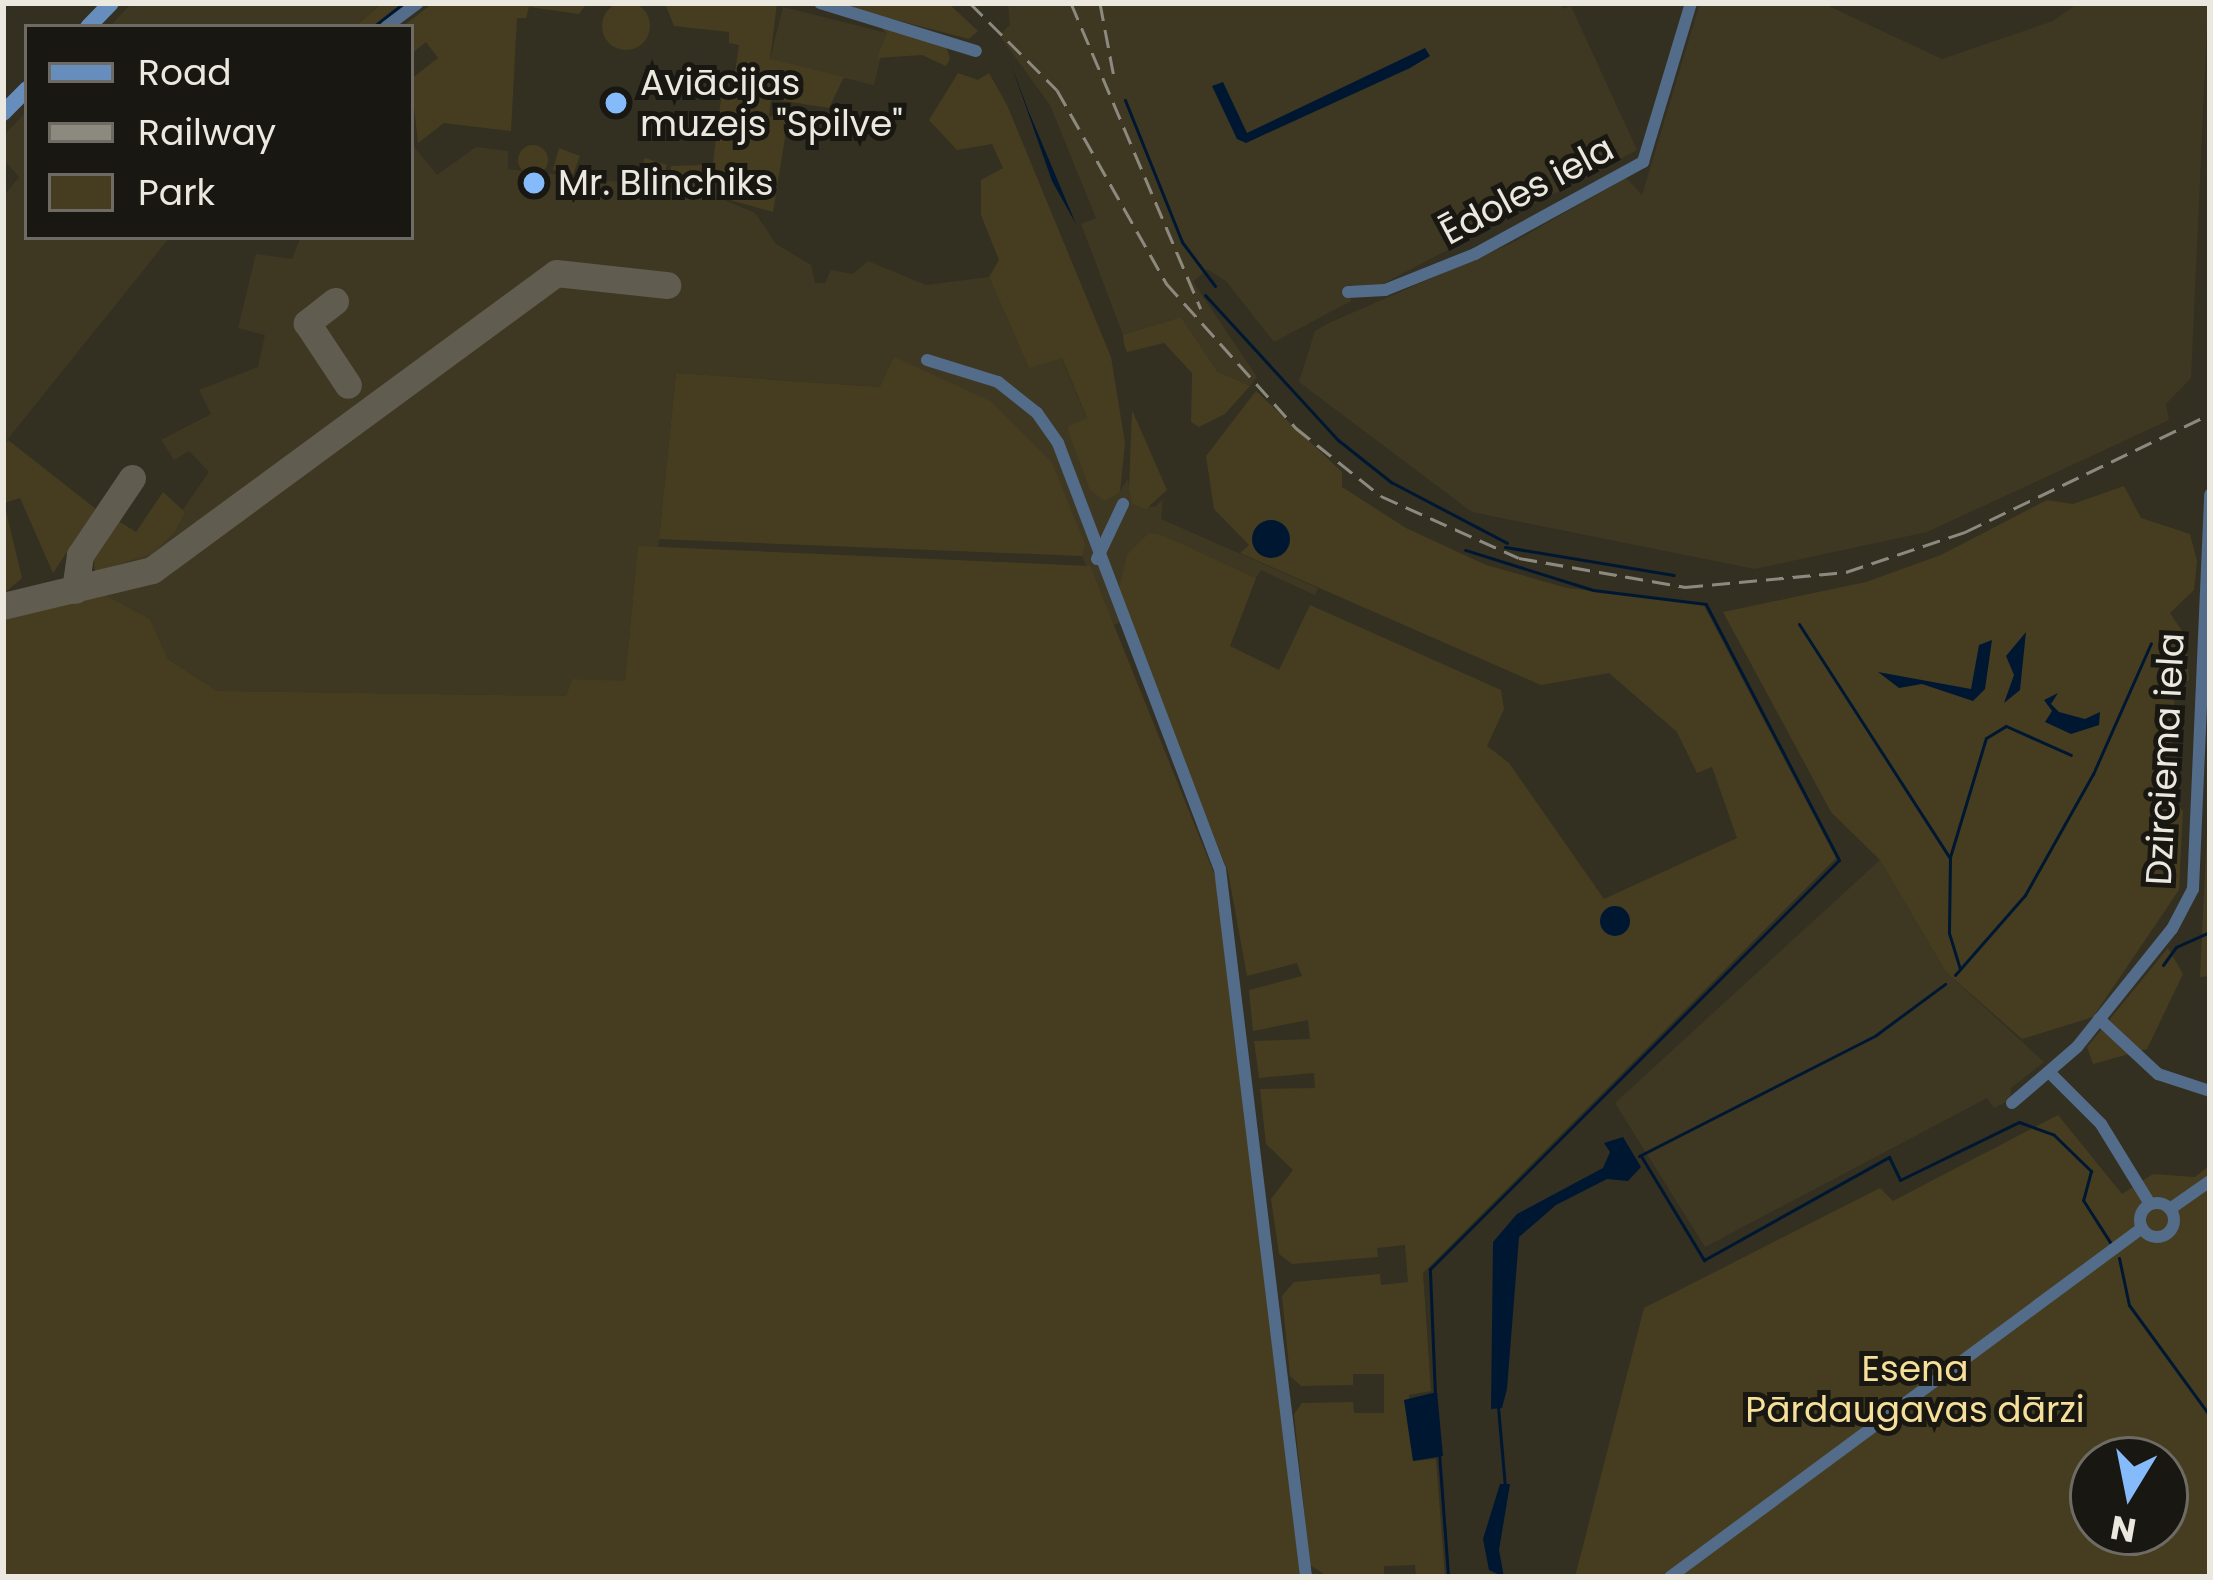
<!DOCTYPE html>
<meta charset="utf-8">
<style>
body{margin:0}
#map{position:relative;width:2213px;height:1580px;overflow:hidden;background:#332f21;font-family:Poppins,sans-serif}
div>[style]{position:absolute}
.built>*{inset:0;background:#3e3823;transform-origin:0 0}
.green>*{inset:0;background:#463d21;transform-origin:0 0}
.round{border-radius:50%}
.water>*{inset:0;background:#001732}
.stream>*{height:3px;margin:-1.5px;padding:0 1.5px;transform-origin:1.5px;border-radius:1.5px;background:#001732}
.taxiway>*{height:27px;margin:-13.5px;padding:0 13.5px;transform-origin:13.5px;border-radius:13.5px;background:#605c50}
.minor>*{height:12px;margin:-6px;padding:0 6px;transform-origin:6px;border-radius:6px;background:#536c89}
.minor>.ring{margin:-6px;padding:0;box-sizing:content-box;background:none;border:12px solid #536c89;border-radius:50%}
.secondary>*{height:16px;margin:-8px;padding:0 8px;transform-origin:8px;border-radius:8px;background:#668dbc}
.rail>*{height:3px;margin-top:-1.5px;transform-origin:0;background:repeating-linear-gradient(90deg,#8c897e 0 18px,transparent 0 27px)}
.dots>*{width:33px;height:33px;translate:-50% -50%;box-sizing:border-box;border:6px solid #191711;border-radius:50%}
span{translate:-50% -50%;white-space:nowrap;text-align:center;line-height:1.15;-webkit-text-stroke:10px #191711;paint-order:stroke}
.poi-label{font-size:36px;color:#ebe8e0}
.left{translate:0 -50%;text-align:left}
.street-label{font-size:36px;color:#ebe8e0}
.park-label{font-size:36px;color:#f6df98}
.frame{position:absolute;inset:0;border:6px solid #ebe8e0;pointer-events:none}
.legend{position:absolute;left:24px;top:24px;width:390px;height:216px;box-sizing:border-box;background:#191711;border:3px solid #6d6b64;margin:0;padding:15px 21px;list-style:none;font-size:36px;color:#ebe8e0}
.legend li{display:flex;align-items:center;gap:24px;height:60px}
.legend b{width:60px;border:3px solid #6d6b64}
.north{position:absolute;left:2069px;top:1436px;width:120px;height:120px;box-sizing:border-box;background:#191711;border:3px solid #6d6b64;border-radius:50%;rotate:190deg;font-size:33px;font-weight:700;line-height:48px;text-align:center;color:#ebe8e0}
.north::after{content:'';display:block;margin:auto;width:42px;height:54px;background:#85bbfb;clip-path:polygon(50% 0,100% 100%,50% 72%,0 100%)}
</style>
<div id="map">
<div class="built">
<div style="clip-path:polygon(132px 3px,383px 3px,353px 27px,109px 27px)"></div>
<div style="clip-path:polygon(1008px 3px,1562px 3px,1562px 9px,1571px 6px,1637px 150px,1377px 287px,1348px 285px,1351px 301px,1274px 342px,1226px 281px,1207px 269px,1193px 282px,1257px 377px,1250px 386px,1217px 371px,1181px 317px,1123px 335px,1081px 224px,1096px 218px,1050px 105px,999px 35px,1010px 25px)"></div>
<div style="clip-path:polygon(1700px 3px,1822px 3px,1942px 59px,2053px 21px,2078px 3px,2208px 3px,2191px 378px,2166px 404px,2169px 420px,1927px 532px,1755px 569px,1472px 512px,1299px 382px,1315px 331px,1329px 323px,1512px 243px,1626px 178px,1642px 195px)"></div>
<div style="left:783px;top:7px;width:107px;height:54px;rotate:14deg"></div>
<div style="clip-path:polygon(27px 111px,27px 237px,170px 237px,3px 445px,3px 197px,19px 177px,3px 159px,3px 136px)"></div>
<div style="clip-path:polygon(411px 143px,437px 175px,476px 147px,508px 151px,508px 169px,705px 192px,755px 213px,776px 244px,811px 265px,815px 283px,825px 283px,831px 270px,853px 274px,868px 261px,926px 285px,989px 277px,1029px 368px,1061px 357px,1087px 419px,1067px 428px,1120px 491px,1128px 479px,1132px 504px,1155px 507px,1163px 499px,1161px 519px,1318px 588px,1315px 595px,1261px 570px,1256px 578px,1165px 536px,1129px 620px,1113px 625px,1082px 556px,881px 387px,676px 373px,658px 548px,638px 547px,625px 682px,572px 679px,566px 696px,217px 691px,168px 659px,150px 619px,104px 601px,95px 572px,152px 554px,209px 472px,189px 451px,174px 460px,161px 440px,211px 414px,199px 390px,258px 367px,265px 335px,238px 328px,256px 254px,292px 259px,301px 237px,411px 237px)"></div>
<div style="clip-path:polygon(1880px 860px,1946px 972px,2044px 1062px,2011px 1088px,2010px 1100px,1994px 1108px,1987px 1098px,1705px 1247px,1615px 1103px)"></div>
</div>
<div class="green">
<div class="round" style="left:602px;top:2px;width:48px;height:48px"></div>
<div style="clip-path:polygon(383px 3px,410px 3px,380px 27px,354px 27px)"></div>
<div style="clip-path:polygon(433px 3px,587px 3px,579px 14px,529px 7px,526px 18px,517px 18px,511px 131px,444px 123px,418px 143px,411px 79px,438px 58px,426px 42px,411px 54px,411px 27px,402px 27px)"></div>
<div style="clip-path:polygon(665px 3px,777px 3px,770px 59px,844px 77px,829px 108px,771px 99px,769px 116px,788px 119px,773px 212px,709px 194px,722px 91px,732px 92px,739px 45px,729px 43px,729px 32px,674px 26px)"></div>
<div style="clip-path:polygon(831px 3px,948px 3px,978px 31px,969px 39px)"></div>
<div style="clip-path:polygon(880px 27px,946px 46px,950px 59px,946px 66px,922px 55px,877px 58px,887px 33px)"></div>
<div style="clip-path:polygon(958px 73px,978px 80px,989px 73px,1007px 105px,1111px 357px,1125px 443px,1120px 492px,1105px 501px,1090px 490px,1067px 427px,1087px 418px,1062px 358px,1029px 368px,989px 277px,999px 260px,981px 215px,981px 180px,1003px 168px,992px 144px,957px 150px,929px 120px)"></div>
<div class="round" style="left:518px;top:145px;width:30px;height:30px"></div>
<div style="clip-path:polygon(559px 148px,580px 156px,573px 175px,553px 170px)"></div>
<div style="left:645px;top:158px;width:23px;height:23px;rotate:18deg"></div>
<div style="clip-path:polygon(702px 165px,699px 191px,669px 184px,671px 166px)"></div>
<div style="clip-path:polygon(1181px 317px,1217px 371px,1250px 386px,1225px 414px,1199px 427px,1191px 422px,1192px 373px,1164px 343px,1127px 352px,1124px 344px,1123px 335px)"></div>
<div style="clip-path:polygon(894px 357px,990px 401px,1052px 463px,1085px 544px,1082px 556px,659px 539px,676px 373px,880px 387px)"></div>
<div style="clip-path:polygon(1256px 391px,1342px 472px,1342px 487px,1406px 528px,1486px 565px,1567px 588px,1703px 604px,1836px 858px,1423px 1273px,1431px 1391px,1409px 1395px,1413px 1461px,1436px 1459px,1445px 1577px,1416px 1577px,1415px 1565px,1384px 1566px,1384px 1574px,1324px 1574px,1310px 1565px,1294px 1414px,1302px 1403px,1353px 1402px,1354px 1413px,1384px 1413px,1384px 1374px,1353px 1374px,1353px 1385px,1301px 1386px,1290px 1376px,1282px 1296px,1294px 1282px,1380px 1274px,1381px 1285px,1408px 1282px,1405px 1245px,1377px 1248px,1378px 1257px,1292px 1264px,1279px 1254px,1271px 1199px,1293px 1170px,1266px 1144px,1260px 1089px,1315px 1088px,1314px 1073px,1259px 1078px,1254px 1041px,1310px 1039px,1308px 1020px,1253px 1031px,1249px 990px,1302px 976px,1297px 963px,1247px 976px,1228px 872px,1118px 593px,1127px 555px,1149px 533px,1165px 536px,1256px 578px,1230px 646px,1279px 670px,1310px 605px,1501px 690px,1504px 709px,1487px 746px,1509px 763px,1604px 899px,1737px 838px,1712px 767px,1697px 773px,1677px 732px,1609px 673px,1541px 685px,1240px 553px,1249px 545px,1214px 509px,1206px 456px)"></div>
<div style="clip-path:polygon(1132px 410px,1167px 490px,1146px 509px,1132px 504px,1129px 489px)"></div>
<div style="clip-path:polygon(8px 440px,96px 509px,53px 573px,20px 498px,4px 503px,22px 578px,3px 594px,3px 445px)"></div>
<div style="clip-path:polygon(2124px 486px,2141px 518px,2190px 534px,2197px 561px,2194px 590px,2170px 613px,2186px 637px,2189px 680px,2176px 689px,2170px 734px,2180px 769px,2164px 771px,2162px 791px,2183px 811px,2179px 890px,2093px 1017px,2022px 1039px,1946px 972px,1880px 860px,1831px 812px,1723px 612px,1866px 582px,1941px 555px,2047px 500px,2073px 504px)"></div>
<div style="clip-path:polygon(163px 492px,185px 512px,174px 533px,152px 554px,95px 572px,93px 552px,115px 519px,136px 532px)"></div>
<div style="clip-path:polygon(638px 546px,1090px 566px,1214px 873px,1224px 916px,1300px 1577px,3px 1577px,3px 616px,102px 594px,150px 619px,168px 659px,217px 691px,566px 696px,572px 679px,625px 681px)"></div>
<div style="clip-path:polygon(2210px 829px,2210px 976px,2200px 977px,2207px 830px)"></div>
<div style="clip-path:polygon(2168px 948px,2183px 974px,2147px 1049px,2093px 1064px,2087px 1047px)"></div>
<div style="clip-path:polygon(evenodd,2058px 1115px,2122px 1194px,2153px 1174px,2195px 1177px,2210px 1165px,2210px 1577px,1575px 1577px,1644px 1308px,1880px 1188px,1893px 1201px,2058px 1115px,2093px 1460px,2165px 1460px,2165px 1532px,2093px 1532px,2093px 1460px)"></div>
</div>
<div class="water">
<div style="clip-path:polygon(1425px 48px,1430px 56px,1410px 68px,1246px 143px,1237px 139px,1212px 86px,1223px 82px,1247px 133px)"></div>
<div style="clip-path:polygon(1011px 64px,1028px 110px,1076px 224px,1052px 181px)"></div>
<div class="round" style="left:1252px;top:520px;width:38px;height:38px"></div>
<div style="clip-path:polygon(2026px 632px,2020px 690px,2004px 703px,2014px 675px,2006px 656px)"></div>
<div style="clip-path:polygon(1992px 640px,1985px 689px,1973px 701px,1922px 684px,1899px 688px,1878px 672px,1971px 689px,1979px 645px)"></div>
<div style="clip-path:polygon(2058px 693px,2051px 704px,2059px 712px,2085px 719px,2100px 712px,2099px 725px,2071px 734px,2045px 722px,2052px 711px,2044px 700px)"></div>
<div class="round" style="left:1600px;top:906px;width:30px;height:30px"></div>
<div style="clip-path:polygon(1623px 1137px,1641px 1167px,1628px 1181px,1607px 1179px,1556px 1205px,1519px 1237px,1507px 1389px,1502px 1408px,1491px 1409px,1493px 1242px,1517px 1214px,1603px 1168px,1610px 1152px,1604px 1143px)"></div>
<div style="clip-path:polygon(1437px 1392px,1443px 1456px,1413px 1461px,1404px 1400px)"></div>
<div style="clip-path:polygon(1500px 1484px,1510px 1484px,1499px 1550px,1504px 1577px,1489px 1570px,1483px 1539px)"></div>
</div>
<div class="stream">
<div style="left:373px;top:27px;width:39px;rotate:-38deg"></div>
<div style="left:1125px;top:100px;width:153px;rotate:68.1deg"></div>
<div style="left:1182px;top:242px;width:55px;rotate:53.1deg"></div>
<div style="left:1205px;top:295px;width:197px;rotate:47.5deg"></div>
<div style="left:1338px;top:440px;width:68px;rotate:38.4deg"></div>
<div style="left:1391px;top:482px;width:131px;rotate:27.7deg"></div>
<div style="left:1505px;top:547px;width:171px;rotate:9.4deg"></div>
<div style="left:1799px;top:624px;width:278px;rotate:57.2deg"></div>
<div style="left:1950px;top:858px;width:75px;rotate:90.8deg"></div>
<div style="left:1949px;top:933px;width:37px;rotate:73deg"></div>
<div style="left:1950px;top:857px;width:124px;rotate:-73.2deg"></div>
<div style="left:1986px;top:738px;width:23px;rotate:-31deg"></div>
<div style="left:2006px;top:726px;width:71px;rotate:24deg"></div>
<div style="left:2163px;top:965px;width:22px;rotate:-54deg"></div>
<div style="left:2176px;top:947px;width:37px;rotate:-24deg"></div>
<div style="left:1955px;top:975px;width:106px;rotate:-48.8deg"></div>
<div style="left:2025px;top:895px;width:139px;rotate:-60.7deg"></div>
<div style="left:2093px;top:774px;width:143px;rotate:-66.1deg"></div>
<div style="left:1639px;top:1156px;width:266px;rotate:-27deg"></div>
<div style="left:1876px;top:1035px;width:86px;rotate:-36.5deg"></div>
<div style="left:1641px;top:1156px;width:122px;rotate:58.8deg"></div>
<div style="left:1704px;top:1260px;width:212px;rotate:-29.1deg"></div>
<div style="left:1889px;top:1157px;width:25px;rotate:64deg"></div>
<div style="left:1900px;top:1180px;width:132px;rotate:-26deg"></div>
<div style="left:2019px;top:1122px;width:37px;rotate:20deg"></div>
<div style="left:2054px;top:1135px;width:52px;rotate:44.2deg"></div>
<div style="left:2091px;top:1171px;width:30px;rotate:105deg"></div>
<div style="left:2083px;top:1200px;width:50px;rotate:57.3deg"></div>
<div style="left:2119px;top:1258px;width:48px;rotate:78deg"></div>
<div style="left:2129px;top:1305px;width:137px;rotate:53.9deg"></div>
<div style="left:1435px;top:1396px;width:127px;rotate:-92.3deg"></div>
<div style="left:1430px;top:1269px;width:578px;rotate:-45deg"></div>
<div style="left:1839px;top:860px;width:288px;rotate:-117.5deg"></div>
<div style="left:1706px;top:604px;width:114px;rotate:-172.9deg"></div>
<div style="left:1593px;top:590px;width:134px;rotate:-162.6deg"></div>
<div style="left:1498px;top:1407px;width:80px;rotate:85deg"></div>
<div style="left:1439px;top:1453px;width:124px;rotate:85.8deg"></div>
</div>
<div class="taxiway">
<div style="left:335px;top:301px;width:36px;rotate:142deg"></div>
<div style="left:307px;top:323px;width:74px;rotate:56.5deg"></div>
<div style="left:75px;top:590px;width:35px;rotate:-82deg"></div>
<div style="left:80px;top:555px;width:93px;rotate:-56deg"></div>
<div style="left:3px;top:606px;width:153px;rotate:-13.6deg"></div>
<div style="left:152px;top:570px;width:501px;rotate:-36.32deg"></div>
<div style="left:556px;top:273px;width:112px;rotate:6.2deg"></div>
</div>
<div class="minor">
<div style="left:820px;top:3px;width:163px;rotate:17.1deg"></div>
<div style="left:386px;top:27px;width:40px;rotate:-37deg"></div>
<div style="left:1348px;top:292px;width:37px;rotate:-3deg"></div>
<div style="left:1385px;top:290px;width:97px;rotate:-21.8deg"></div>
<div style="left:1475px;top:254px;width:192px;rotate:-28.7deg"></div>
<div style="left:1643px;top:162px;width:166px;rotate:-73.2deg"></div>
<div style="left:927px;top:360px;width:74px;rotate:17.2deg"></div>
<div style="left:998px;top:382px;width:50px;rotate:38.5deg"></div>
<div style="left:1037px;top:413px;width:37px;rotate:55deg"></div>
<div style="left:1058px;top:443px;width:456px;rotate:69.2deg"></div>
<div style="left:1220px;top:869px;width:713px;rotate:83.07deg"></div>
<div style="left:1097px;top:559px;width:61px;rotate:-64.7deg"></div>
<div style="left:2099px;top:1019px;width:81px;rotate:43deg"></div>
<div style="left:2158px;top:1074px;width:55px;rotate:18.1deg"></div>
<div style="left:2049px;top:1072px;width:74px;rotate:45deg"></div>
<div style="left:2101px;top:1124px;width:94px;rotate:58.5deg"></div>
<div style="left:2012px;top:1103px;width:86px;rotate:-40.7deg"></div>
<div style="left:2077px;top:1047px;width:151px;rotate:-51.2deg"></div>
<div style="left:2172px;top:929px;width:45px;rotate:-62.3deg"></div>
<div style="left:2193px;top:889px;width:395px;rotate:-87.5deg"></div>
<div class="ring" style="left:2140px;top:1203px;width:22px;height:22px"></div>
<div style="left:2170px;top:1209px;width:49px;rotate:-35deg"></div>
<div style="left:1670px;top:1577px;width:587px;rotate:-36.48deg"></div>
</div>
<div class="secondary">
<div style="left:88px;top:27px;width:33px;rotate:-46deg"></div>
<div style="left:3px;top:113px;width:34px;rotate:-45deg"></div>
</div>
<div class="rail">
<div style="left:970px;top:3px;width:123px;rotate:45deg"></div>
<div style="left:1057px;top:90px;width:222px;rotate:60.5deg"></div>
<div style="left:1166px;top:283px;width:195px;rotate:48.1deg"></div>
<div style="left:1296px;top:428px;width:109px;rotate:38.7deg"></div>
<div style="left:1381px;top:496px;width:151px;rotate:24.2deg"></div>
<div style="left:1519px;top:558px;width:169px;rotate:9.9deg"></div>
<div style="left:1685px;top:587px;width:162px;rotate:-5.3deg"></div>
<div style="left:1846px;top:572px;width:126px;rotate:-18.6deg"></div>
<div style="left:1965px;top:532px;width:272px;rotate:-25.7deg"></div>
<div style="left:1071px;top:3px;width:332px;rotate:67deg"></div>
<div style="left:1100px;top:3px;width:75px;rotate:79.3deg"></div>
</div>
<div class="dots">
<div style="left:616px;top:103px;background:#85bbfb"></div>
<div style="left:534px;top:183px;background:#85bbfb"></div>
</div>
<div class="poi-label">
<span class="left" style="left:640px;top:103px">Aviācijas<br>muzejs "Spilve"</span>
<span class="left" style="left:558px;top:183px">Mr. Blinchiks</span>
</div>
<div class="street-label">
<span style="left:1527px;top:190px;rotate:-28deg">Ēdoles iela</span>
<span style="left:2165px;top:759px;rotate:-87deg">Dzirciema iela</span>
</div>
<div class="park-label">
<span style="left:1915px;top:1389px">Esena<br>Pārdaugavas dārzi</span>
</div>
<div class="frame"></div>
<ul class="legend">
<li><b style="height:15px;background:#668dbc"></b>Road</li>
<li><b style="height:15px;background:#8c897e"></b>Railway</li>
<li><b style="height:33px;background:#463d21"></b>Park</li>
</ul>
<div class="north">N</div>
</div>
